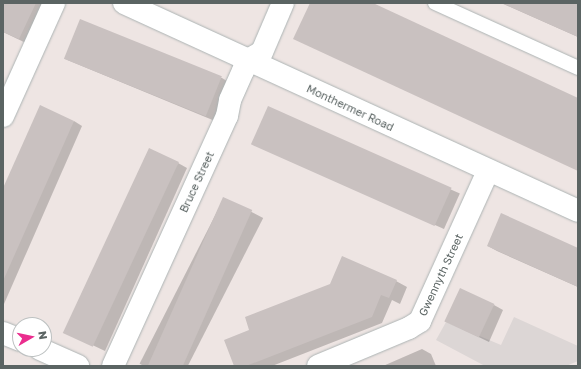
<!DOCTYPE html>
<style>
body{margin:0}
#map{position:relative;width:581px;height:369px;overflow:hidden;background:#eee5e3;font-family:"Golos Text",sans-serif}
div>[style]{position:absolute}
.industrial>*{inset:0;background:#dcd6d5}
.shadow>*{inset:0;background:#0003;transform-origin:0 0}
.building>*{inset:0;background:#c9c1c0;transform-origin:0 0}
.roads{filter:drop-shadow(0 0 1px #acb3b3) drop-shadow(0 0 1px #acb3b3)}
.lane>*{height:14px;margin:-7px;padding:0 7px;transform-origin:7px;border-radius:7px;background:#fff}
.street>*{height:22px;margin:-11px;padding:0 11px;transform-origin:11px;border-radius:11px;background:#fff}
span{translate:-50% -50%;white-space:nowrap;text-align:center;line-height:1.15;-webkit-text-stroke:3.5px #fff;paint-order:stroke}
.street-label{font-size:11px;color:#5b6463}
.frame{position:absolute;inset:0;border:4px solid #5b6463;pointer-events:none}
.north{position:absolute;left:12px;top:317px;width:40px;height:40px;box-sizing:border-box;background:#fff;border:1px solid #bdc1c1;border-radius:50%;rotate:81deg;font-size:11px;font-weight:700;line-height:16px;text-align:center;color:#5b6463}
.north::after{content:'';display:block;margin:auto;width:14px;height:18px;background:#ea2d8e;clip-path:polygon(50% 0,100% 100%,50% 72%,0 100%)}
</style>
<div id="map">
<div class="industrial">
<div style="clip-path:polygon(514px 317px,578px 346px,578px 361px,566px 366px,485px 366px,436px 340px,446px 322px,501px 345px)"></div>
</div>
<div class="shadow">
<div style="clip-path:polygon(3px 3px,42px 3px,28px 44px,3px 32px)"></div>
<div style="clip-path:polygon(501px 3px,578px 3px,578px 37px)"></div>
<div style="clip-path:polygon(65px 59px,222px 78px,230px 83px,215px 121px)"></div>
<div style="left:268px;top:108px;width:210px;height:39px;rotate:24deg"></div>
<div style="clip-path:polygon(74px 121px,82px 126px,4px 304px,3px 190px)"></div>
<div style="clip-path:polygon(178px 163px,187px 168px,105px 351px,67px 333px)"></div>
<div style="left:224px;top:198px;width:44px;height:186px;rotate:27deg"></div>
<div style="clip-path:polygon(488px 246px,578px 249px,578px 287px,497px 251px)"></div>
<div style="clip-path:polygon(396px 281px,407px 287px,400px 304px,392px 300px,382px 323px,272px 366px,235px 366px,251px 330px,330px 285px)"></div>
<div style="clip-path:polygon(494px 305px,503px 310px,489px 342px,456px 326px)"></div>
<div style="clip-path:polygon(422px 349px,431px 354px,436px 366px,383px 366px)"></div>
</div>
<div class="building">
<div style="clip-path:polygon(3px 3px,36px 3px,19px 39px,3px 32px)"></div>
<div style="clip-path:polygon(310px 3px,373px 3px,578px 98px,578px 171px,293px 39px)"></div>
<div style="clip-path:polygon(502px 3px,578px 3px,578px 37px)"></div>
<div style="left:80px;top:19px;width:153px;height:43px;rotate:22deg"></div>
<div style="clip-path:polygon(40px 105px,74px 121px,3px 281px,3px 188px)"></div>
<div style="left:268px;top:106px;width:201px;height:42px;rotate:24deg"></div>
<div style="left:149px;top:148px;width:33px;height:204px;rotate:25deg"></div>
<div style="left:223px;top:197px;width:32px;height:187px;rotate:24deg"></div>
<div style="clip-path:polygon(501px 213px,578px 248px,578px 287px,487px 246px)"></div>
<div style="clip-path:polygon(342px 256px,397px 280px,389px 298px,381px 295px,372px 317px,246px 366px,234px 366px,224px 340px,249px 330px,245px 317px,330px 284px)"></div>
<div style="left:460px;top:288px;width:38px;height:37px;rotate:25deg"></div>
</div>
<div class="roads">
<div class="lane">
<div style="left:435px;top:3px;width:157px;rotate:24.4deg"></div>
</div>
<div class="street">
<div style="left:124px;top:3px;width:499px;rotate:24.6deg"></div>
<div style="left:3px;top:116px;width:124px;rotate:-65.7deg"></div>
<div style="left:3px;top:333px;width:18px;rotate:22deg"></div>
<div style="left:40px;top:349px;width:42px;rotate:24.1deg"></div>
<div style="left:113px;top:366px;width:275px;rotate:-65.5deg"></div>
<div style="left:227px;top:116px;width:16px;rotate:-79deg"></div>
<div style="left:230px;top:100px;width:32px;rotate:-66deg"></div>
<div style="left:243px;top:71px;width:12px;rotate:-66deg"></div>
<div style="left:248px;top:60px;width:16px;rotate:-30deg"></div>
<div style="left:262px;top:52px;width:53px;rotate:-66.8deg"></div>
<div style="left:318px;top:366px;width:99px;rotate:-22.7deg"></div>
<div style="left:409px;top:328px;width:13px;rotate:-32deg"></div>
<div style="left:420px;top:321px;width:165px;rotate:-65.6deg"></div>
</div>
</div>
<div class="street-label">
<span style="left:350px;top:108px;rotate:25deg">Monthermer Road</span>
<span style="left:197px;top:182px;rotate:-65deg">Bruce Street</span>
<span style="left:441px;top:275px;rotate:-65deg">Gwennyth Street</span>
</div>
<div class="frame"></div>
<div class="north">N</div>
</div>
